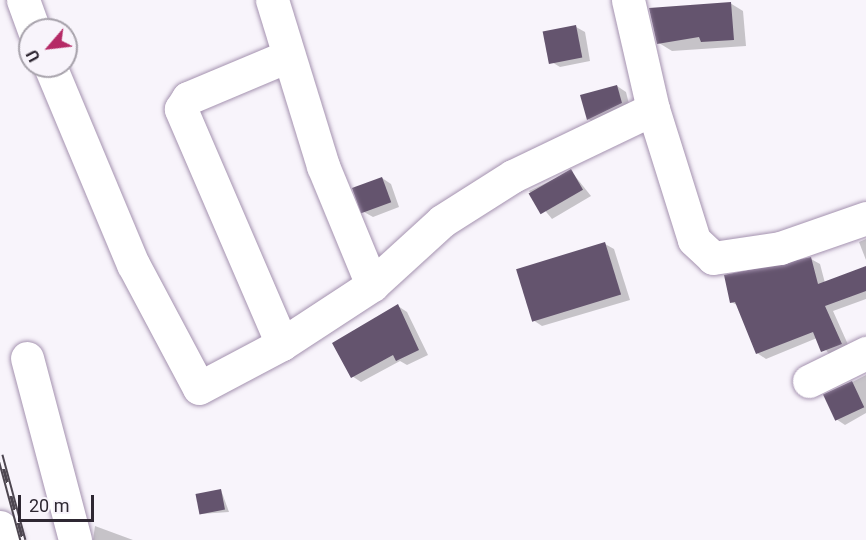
<!DOCTYPE html>
<style>
body{margin:0}
#map{position:relative;width:866px;height:540px;overflow:hidden;background:#f8f4fb;font-family:Roboto,sans-serif}
div>[style]{position:absolute}
.shadow>*{inset:0;background:#0003}
.building>*{inset:0;background:#64546e;transform-origin:0 0}
.roads{filter:drop-shadow(0 0 2px #a492af) drop-shadow(0 0 2px #a492af)}
.minor>*{height:33px;margin:-16.5px;padding:0 16.5px;transform-origin:16.5px;border-radius:16.5px;background:#fff}
.rail>*{height:7px;margin-top:-3.5px;transform-origin:0;background:repeating-linear-gradient(90deg,#f8f4fb 0 14px,#4d4650 0 28px);box-sizing:border-box;border-block:2px solid #4d4650}
span{translate:-50% -50%;white-space:nowrap;text-align:center;line-height:1.15;-webkit-text-stroke:6px #f8f4fb;paint-order:stroke}
.north{position:absolute;left:18px;top:18px;width:60px;height:60px;box-sizing:border-box;background:#f8f4fb;border:2px solid #a7a2ab;border-radius:50%;rotate:242deg;font-size:16px;font-weight:700;line-height:24px;text-align:center;color:#2e2732}
.north::after{content:'';display:block;margin:auto;width:21px;height:27px;background:#b52a66;clip-path:polygon(50% 0,100% 100%,50% 72%,0 100%)}
.scale{position:absolute;left:18px;top:495px;width:76px;height:27px;box-sizing:border-box;border:3px solid #2e2732;border-top:0;padding-left:8px;font-size:18px;line-height:21px;white-space:nowrap;color:#2e2732;-webkit-text-stroke:4px #f8f4fb;paint-order:stroke}
</style>
<div id="map">
<div class="shadow">
<div style="clip-path:polygon(730px 3px,743px 11px,746px 46px,672px 51px,659px 43px)"></div>
<div style="clip-path:polygon(576px 27px,585px 32px,590px 61px,560px 67px,550px 61px)"></div>
<div style="clip-path:polygon(617px 86px,626px 92px,630px 108px,597px 124px,588px 119px)"></div>
<div style="clip-path:polygon(571px 171px,591px 196px,552px 219px,529px 191px)"></div>
<div style="clip-path:polygon(382px 178px,391px 184px,399px 207px,373px 217px,364px 212px)"></div>
<div style="clip-path:polygon(866px 239px,866px 260px,859px 242px)"></div>
<div style="clip-path:polygon(605px 244px,614px 249px,630px 300px,542px 326px,533px 320px)"></div>
<div style="clip-path:polygon(811px 259px,820px 264px,825px 283px,866px 291px,866px 299px,833px 311px,850px 349px,832px 358px,817px 338px,766px 359px,757px 353px,739px 306px,731px 302px)"></div>
<div style="clip-path:polygon(398px 306px,407px 312px,428px 355px,407px 365px,400px 361px,361px 382px,352px 376px)"></div>
<div style="clip-path:polygon(866px 375px,866px 413px,845px 425px,836px 419px,825px 396px)"></div>
<div style="clip-path:polygon(221px 490px,229px 512px,200px 514px)"></div>
<div style="clip-path:polygon(95px 526px,133px 540px,93px 540px)"></div>
</div>
<div class="building">
<div style="clip-path:polygon(731px 2px,734px 40px,701px 42px,699px 37px,657px 44px,649px 8px)"></div>
<div style="left:576px;top:25px;width:33px;height:34px;rotate:79deg"></div>
<div style="clip-path:polygon(617px 85px,622px 103px,587px 120px,580px 95px)"></div>
<div style="left:571px;top:169px;width:24px;height:49px;rotate:60deg"></div>
<div style="left:382px;top:177px;width:27px;height:32px;rotate:70deg"></div>
<div style="left:605px;top:242px;width:55px;height:93px;rotate:73deg"></div>
<div style="clip-path:polygon(811px 257px,818px 284px,866px 266px,866px 291px,825px 306px,842px 344px,821px 352px,813px 332px,756px 354px,735px 302px,730px 303px,724px 275px)"></div>
<div style="clip-path:polygon(398px 304px,419px 350px,396px 361px,393px 355px,351px 378px,332px 343px)"></div>
<div style="left:852px;top:381px;width:29px;height:32px;rotate:65deg"></div>
<div style="left:221px;top:489px;width:21px;height:26px;rotate:79deg"></div>
</div>
<div class="roads">
<div class="minor">
<div style="left:23px;top:0;width:32px;rotate:70deg"></div>
<div style="left:272px;top:0;width:174px;rotate:72.9deg"></div>
<div style="left:323px;top:166px;width:129px;rotate:67.6deg"></div>
<div style="left:628px;top:0;width:112px;rotate:77.1deg"></div>
<div style="left:653px;top:109px;width:137px;rotate:72.6deg"></div>
<div style="left:694px;top:240px;width:26px;rotate:43deg"></div>
<div style="left:713px;top:258px;width:68px;rotate:-8.5deg"></div>
<div style="left:780px;top:248px;width:91px;rotate:-19.2deg"></div>
<div style="left:50px;top:66px;width:215px;rotate:67.3deg"></div>
<div style="left:133px;top:264px;width:140px;rotate:62deg"></div>
<div style="left:199px;top:388px;width:94px;rotate:-27.9deg"></div>
<div style="left:282px;top:344px;width:108px;rotate:-33.2deg"></div>
<div style="left:372px;top:285px;width:95px;rotate:-42.4deg"></div>
<div style="left:442px;top:221px;width:84px;rotate:-32.4deg"></div>
<div style="left:513px;top:176px;width:155px;rotate:-25.6deg"></div>
<div style="left:282px;top:344px;width:256px;rotate:-113.3deg"></div>
<div style="left:181px;top:109px;width:13px;rotate:-58deg"></div>
<div style="left:188px;top:98px;width:108px;rotate:-22.8deg"></div>
<div style="left:27px;top:358px;width:188px;rotate:75.2deg"></div>
<div style="left:809px;top:381px;width:64px;rotate:-26.2deg"></div>
<div style="left:0;top:527px;width:15px;rotate:62deg"></div>
</div>
</div>
<div class="rail">
<div style="left:0;top:455px;width:88px;rotate:74.9deg"></div>
</div>
<div class="north">U</div>
<div class="scale">20 m</div>
</div>
